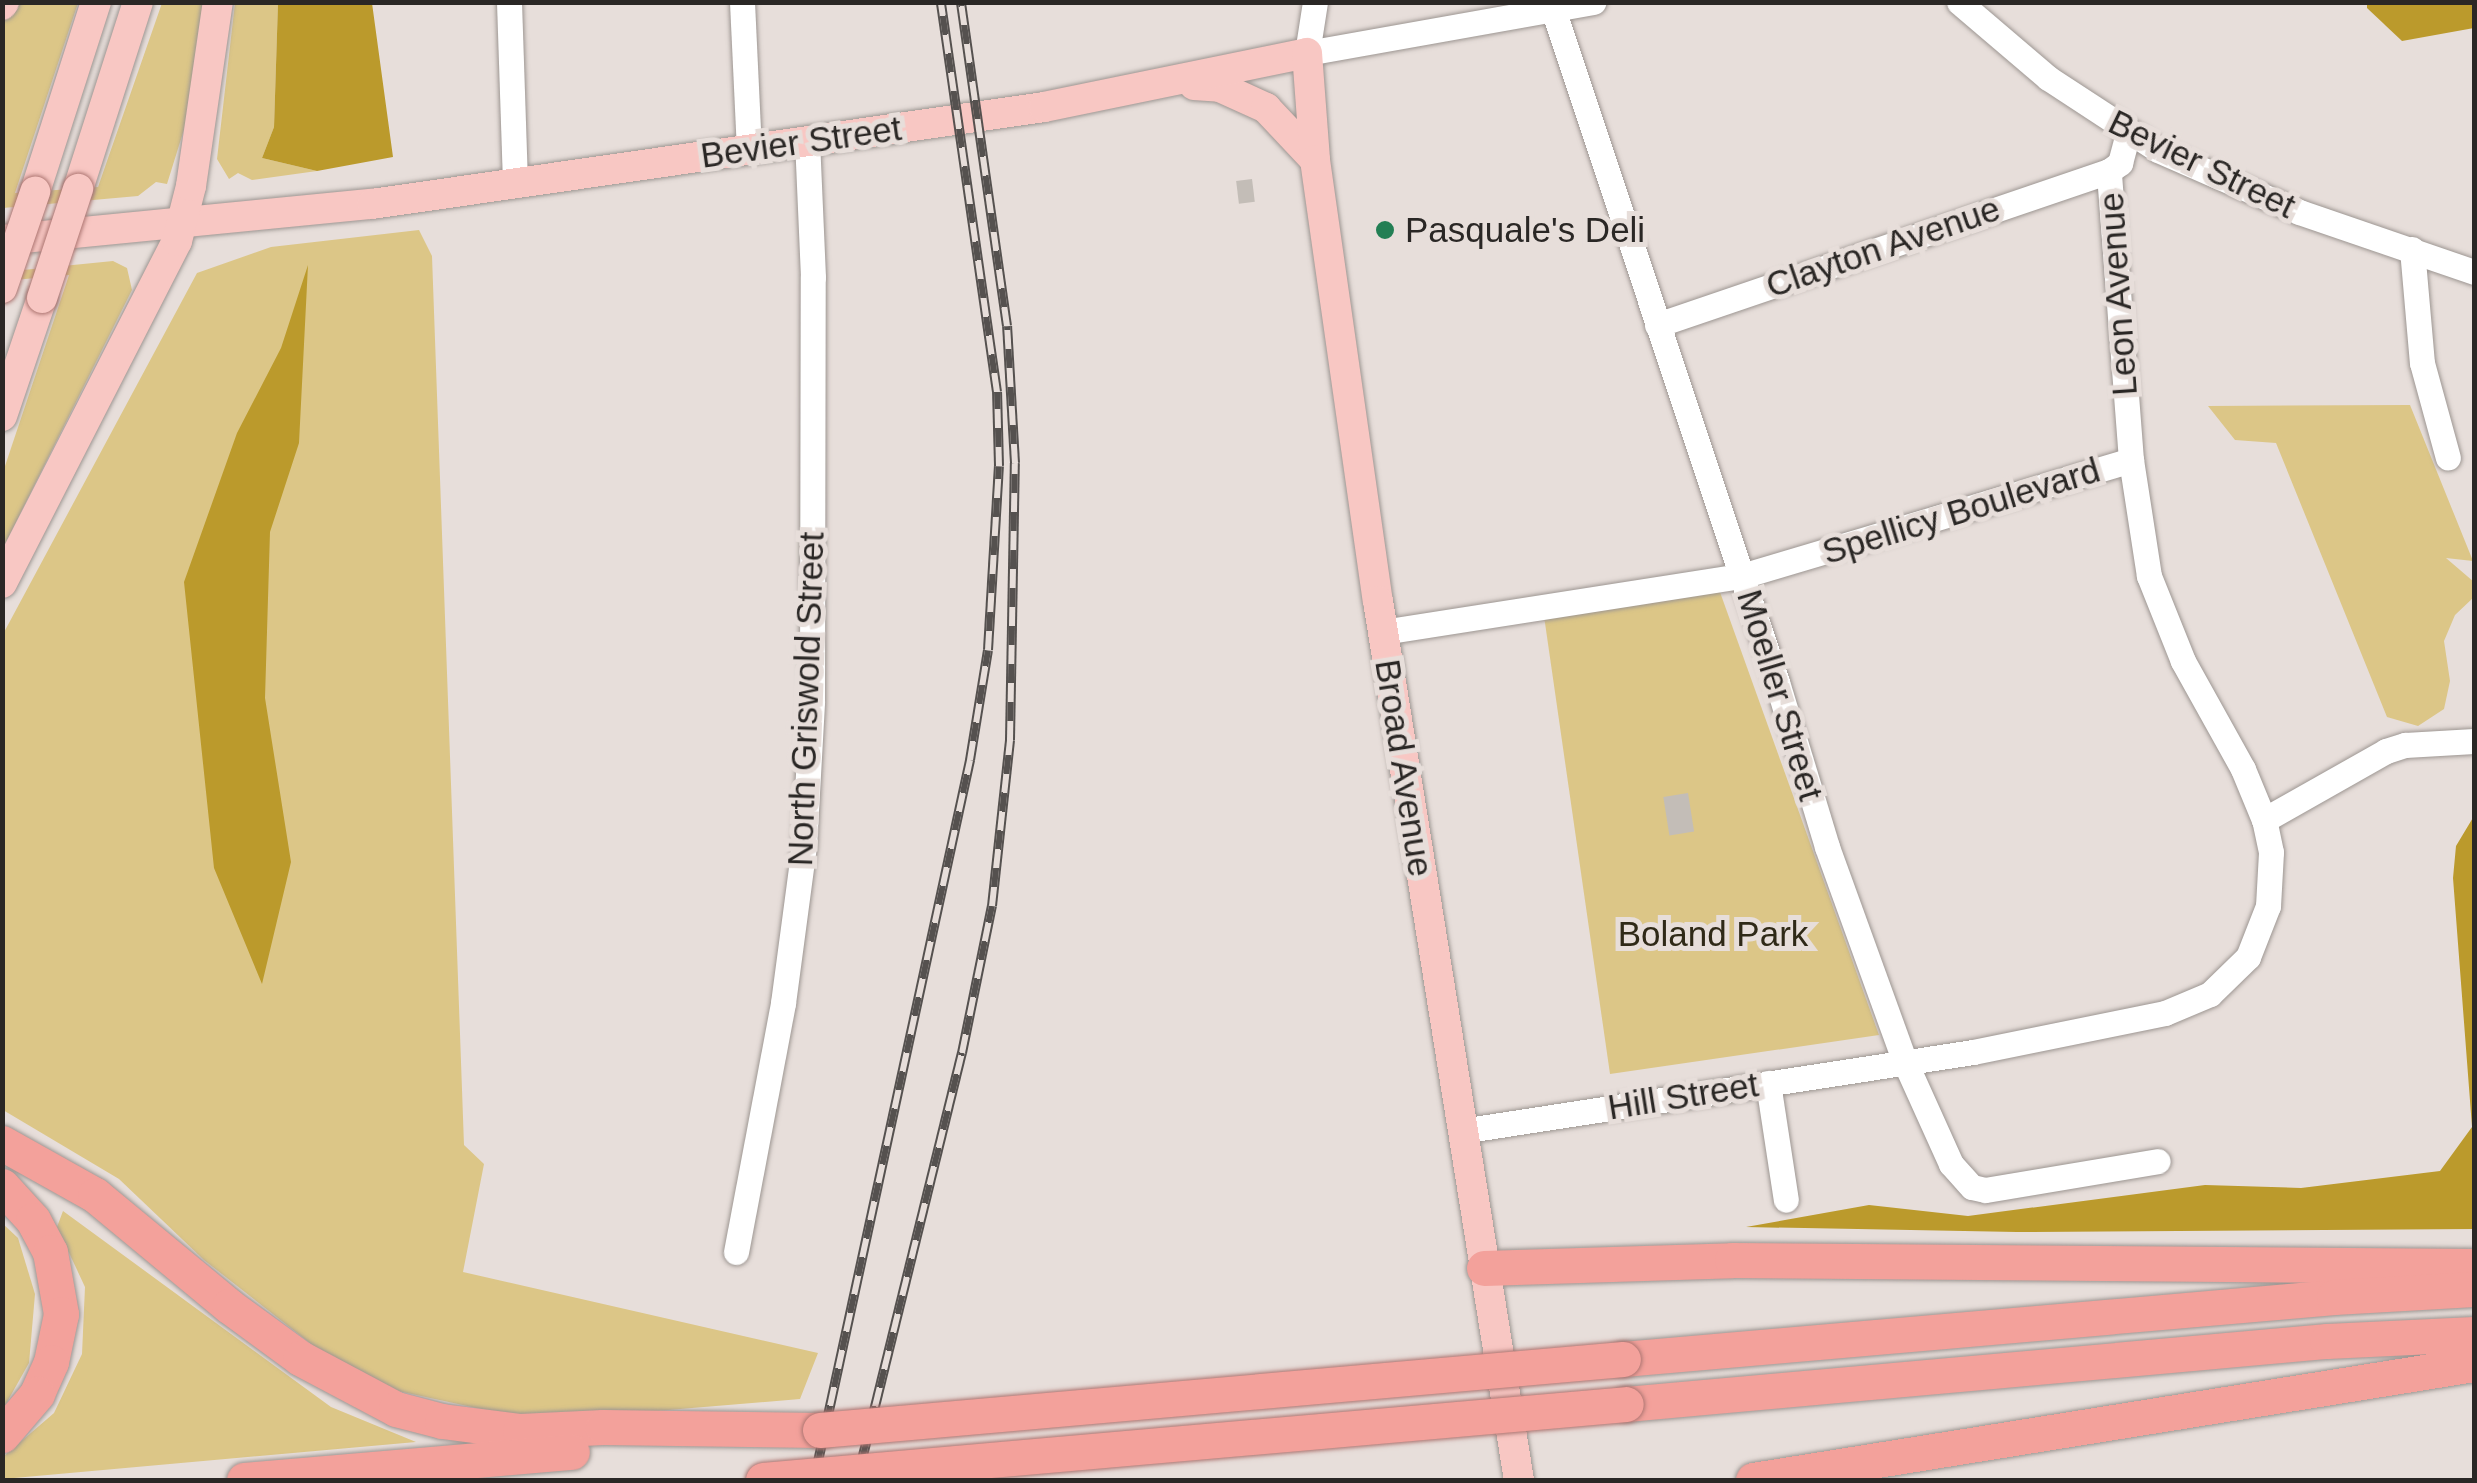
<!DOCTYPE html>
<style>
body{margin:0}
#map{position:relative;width:2477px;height:1483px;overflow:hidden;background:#e7deda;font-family:Arial,sans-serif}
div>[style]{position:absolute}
.green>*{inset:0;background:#dcc687}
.forest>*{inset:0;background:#bb9a2c}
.building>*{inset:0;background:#c3bdb7;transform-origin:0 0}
.roads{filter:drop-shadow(0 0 2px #9d9692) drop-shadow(0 0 2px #9d9692)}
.minor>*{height:25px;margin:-12.5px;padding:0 12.5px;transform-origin:12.5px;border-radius:12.5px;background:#fff}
.major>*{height:30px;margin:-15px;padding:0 15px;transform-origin:15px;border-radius:15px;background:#f8c7c3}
.highway>*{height:35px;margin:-17.5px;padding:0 17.5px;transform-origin:17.5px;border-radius:17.5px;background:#f3a19b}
.rail>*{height:10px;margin-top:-5px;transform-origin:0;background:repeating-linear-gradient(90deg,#e7deda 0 19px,#55514f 0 38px);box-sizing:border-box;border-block:2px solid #55514f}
.bridges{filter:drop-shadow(0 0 2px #ad7672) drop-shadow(0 0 2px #ad7672)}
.major-bridge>*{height:30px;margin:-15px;padding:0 15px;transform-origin:15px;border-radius:15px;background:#f8c7c3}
.highway-bridge>*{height:35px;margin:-17.5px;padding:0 17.5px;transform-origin:17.5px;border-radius:17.5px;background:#f3a19b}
.dots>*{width:28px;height:28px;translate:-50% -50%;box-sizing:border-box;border:5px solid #e7deda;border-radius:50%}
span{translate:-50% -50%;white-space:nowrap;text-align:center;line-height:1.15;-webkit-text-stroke:10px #e7deda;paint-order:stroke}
.street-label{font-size:35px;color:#2a2725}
.poi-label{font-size:35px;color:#2a2725}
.left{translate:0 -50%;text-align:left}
.park-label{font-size:35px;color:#2f2917}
.frame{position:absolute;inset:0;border:5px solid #2a2725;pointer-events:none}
</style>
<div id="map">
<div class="green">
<div style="clip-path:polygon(12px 3px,78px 3px,15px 193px,98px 187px,162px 3px,203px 3px,186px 123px,167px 184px,156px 182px,138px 196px,3px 208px,2px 16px)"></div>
<div style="clip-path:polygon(235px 3px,278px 3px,274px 127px,262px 158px,317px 171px,252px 180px,238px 173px,229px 179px,217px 159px)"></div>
<div style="clip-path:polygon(419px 230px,432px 256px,464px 1145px,484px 1164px,463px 1272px,818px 1353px,800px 1399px,536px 1421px,361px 1383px,204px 1260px,119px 1179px,3px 1110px,2px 636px,197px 273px,271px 247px)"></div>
<div style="clip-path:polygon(113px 261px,127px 268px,132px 290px,3px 548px,3px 472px,69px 275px,3px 281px,3px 272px)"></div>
<div style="clip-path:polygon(2410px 405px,2473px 561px,2446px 558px,2474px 582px,2474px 597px,2455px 615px,2444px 641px,2450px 681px,2444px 709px,2418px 726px,2387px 717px,2276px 443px,2235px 440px,2208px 406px)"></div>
<div style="clip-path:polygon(1716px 581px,1879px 1035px,1610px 1074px,1543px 609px)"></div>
<div style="clip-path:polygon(63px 1211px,331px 1407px,416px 1442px,3px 1479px,3px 1457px,54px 1413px,82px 1354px,85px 1287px,57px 1227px)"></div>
<div style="clip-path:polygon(2px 1223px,18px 1238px,35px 1294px,29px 1363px,2px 1411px)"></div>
</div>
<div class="forest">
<div style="clip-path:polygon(278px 3px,372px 3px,393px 157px,317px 171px,262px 158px,274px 127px)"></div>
<div style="clip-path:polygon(2367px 3px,2474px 3px,2474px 28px,2402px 41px,2367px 8px)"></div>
<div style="clip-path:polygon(308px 265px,299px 443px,270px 532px,265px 698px,291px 862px,262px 984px,214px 868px,184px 582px,237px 433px,281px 348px)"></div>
<div style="clip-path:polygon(2474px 816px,2474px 1229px,2017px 1232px,1746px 1227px,1869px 1205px,1968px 1216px,2205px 1185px,2301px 1188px,2440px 1171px,2472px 1127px,2453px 878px,2456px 846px)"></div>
</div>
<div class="building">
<div style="left:1252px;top:179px;width:23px;height:16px;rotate:83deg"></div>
<div style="left:1688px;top:793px;width:39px;height:25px;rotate:81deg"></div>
</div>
<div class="roads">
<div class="minor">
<div style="left:509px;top:2px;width:181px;rotate:88.1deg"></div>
<div style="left:742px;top:2px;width:147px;rotate:87.3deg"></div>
<div style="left:1315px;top:2px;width:52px;rotate:98.9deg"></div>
<div style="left:1307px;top:53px;width:291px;rotate:-10.1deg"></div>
<div style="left:1959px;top:2px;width:117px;rotate:40.5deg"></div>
<div style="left:2048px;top:78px;width:131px;rotate:33.2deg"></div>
<div style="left:2158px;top:150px;width:154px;rotate:23.7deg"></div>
<div style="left:2299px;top:212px;width:185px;rotate:18.9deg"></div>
<div style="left:1554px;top:12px;width:706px;rotate:71.59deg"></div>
<div style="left:1777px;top:682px;width:172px;rotate:73.1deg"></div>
<div style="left:1827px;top:847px;width:229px;rotate:70.1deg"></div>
<div style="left:1905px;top:1062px;width:112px;rotate:65.7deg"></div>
<div style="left:1951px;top:1164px;width:31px;rotate:48deg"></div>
<div style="left:1972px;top:1187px;width:13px;rotate:13deg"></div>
<div style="left:1985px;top:1190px;width:175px;rotate:-9.5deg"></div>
<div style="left:2412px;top:249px;width:114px;rotate:85deg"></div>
<div style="left:2422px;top:363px;width:98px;rotate:74.7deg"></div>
<div style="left:1657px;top:325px;width:478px;rotate:-18.8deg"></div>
<div style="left:2109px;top:171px;width:14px;rotate:-36deg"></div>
<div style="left:2120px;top:163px;width:30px;rotate:-75deg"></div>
<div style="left:1383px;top:632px;width:363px;rotate:-8.9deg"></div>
<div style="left:1742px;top:576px;width:406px;rotate:-16.6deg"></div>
<div style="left:2264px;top:820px;width:140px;rotate:-29.5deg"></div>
<div style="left:2386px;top:751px;width:20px;rotate:-18deg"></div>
<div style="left:2405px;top:745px;width:69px;rotate:-3.3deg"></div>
<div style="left:1768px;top:1083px;width:118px;rotate:81.3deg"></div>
<div style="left:1461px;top:1131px;width:518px;rotate:-8.77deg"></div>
<div style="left:1973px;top:1052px;width:196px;rotate:-11.5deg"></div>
<div style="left:2165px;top:1013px;width:49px;rotate:-22.9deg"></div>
<div style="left:2210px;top:994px;width:53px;rotate:-44.2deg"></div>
<div style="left:2248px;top:957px;width:55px;rotate:-68.6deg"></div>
<div style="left:2268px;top:906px;width:54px;rotate:-86.8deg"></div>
<div style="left:2271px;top:852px;width:33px;rotate:-102deg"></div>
<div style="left:2264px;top:820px;width:55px;rotate:-112.4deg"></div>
<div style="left:2243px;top:769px;width:124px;rotate:-119.1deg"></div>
<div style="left:2183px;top:661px;width:92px;rotate:-111.8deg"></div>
<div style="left:2149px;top:576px;width:117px;rotate:-98.8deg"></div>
<div style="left:2131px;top:460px;width:290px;rotate:-94.4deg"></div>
<div style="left:736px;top:1252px;width:253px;rotate:-79.3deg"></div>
<div style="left:783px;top:1003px;width:158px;rotate:-82.4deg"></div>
<div style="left:804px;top:846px;width:145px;rotate:-86.8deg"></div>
<div style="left:812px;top:701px;width:424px;rotate:-89.9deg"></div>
<div style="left:813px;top:277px;width:137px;rotate:-92.5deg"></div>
</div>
<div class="major">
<div style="left:2px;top:5px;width:4px;rotate:-56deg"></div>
<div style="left:1194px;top:85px;width:26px;rotate:4deg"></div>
<div style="left:1220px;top:87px;width:51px;rotate:24.5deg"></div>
<div style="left:1266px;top:108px;width:71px;rotate:46.7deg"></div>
<div style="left:78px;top:189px;width:196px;rotate:-72.2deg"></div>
<div style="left:35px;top:192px;width:200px;rotate:-72.2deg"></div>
<div style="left:2px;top:240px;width:372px;rotate:-5.6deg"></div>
<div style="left:372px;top:204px;width:679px;rotate:-8.21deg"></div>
<div style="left:1044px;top:107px;width:268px;rotate:-11.6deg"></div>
<div style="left:1307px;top:53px;width:107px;rotate:85.7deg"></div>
<div style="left:1315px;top:160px;width:445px;rotate:81.9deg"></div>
<div style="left:1378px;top:601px;width:890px;rotate:80.89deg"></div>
<div style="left:2px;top:416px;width:125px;rotate:-71.3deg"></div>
<div style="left:2px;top:583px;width:384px;rotate:-62.9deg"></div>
<div style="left:177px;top:241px;width:57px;rotate:-75.7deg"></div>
<div style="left:191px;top:186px;width:186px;rotate:-81.7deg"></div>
</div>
<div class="highway">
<div style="left:2px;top:1143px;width:107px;rotate:29.2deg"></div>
<div style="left:95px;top:1195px;width:174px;rotate:39.6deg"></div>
<div style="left:229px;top:1306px;width:88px;rotate:36.2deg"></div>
<div style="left:300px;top:1358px;width:109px;rotate:28deg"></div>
<div style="left:396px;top:1409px;width:48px;rotate:14.6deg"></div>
<div style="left:442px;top:1421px;width:79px;rotate:7.3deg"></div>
<div style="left:520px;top:1431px;width:83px;rotate:-2.8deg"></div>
<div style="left:603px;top:1427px;width:217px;rotate:0.8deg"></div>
<div style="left:2px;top:1186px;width:46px;rotate:47.6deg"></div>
<div style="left:33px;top:1220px;width:36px;rotate:62deg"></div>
<div style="left:50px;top:1252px;width:63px;rotate:79.9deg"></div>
<div style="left:61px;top:1314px;width:49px;rotate:101.8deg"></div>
<div style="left:51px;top:1362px;width:35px;rotate:114deg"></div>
<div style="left:37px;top:1394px;width:54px;rotate:130.5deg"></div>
<div style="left:1484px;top:1268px;width:248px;rotate:-1.8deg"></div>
<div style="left:1732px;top:1260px;width:742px;rotate:0.46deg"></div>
<div style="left:1623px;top:1359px;width:714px;rotate:-4.98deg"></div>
<div style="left:2334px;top:1297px;width:140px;rotate:-3.3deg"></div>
<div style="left:1626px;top:1404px;width:704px;rotate:-5.14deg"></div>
<div style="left:2327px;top:1341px;width:147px;rotate:-2.7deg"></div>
<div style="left:244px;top:1480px;width:329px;rotate:-4.9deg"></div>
<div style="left:1753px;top:1480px;width:730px;rotate:-9.14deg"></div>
</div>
</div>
<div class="rail">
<div style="left:814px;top:1480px;width:737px;rotate:-77.77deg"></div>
<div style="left:970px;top:760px;width:111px;rotate:-80.7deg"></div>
<div style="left:988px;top:650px;width:184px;rotate:-86.6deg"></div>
<div style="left:999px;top:466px;width:74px;rotate:-91.5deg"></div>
<div style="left:997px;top:392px;width:394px;rotate:-98.2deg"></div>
<div style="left:857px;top:1480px;width:440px;rotate:-76.2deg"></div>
<div style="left:962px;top:1053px;width:150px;rotate:-78.5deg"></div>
<div style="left:992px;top:906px;width:167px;rotate:-83.8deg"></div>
<div style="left:1010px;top:740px;width:277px;rotate:-89deg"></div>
<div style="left:1015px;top:463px;width:137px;rotate:-93.3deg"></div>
<div style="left:1007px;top:326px;width:327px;rotate:-98.1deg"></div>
</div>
<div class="bridges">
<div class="major-bridge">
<div style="left:2px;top:288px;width:102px;rotate:-71deg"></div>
<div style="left:42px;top:298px;width:115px;rotate:-71.7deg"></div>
</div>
<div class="highway-bridge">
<div style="left:820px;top:1430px;width:806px;rotate:-5.05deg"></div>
<div style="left:763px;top:1480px;width:866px;rotate:-5.03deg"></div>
</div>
</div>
<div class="dots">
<div style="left:1385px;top:230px;background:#237f54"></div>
</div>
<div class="street-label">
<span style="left:801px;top:142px;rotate:-8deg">Bevier Street</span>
<span style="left:2202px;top:164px;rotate:26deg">Bevier Street</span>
<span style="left:1883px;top:247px;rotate:-19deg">Clayton Avenue</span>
<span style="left:2118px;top:294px;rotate:-94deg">Leon Avenue</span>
<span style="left:1961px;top:511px;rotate:-17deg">Spellicy Boulevard</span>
<span style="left:1780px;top:695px;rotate:73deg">Moeller Street</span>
<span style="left:806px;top:699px;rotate:-88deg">North Griswold Street</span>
<span style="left:1404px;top:768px;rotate:81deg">Broad Avenue</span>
<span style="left:1683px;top:1096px;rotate:-9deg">Hill Street</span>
</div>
<div class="poi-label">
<span class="left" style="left:1405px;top:230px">Pasquale's Deli</span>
</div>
<div class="park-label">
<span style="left:1713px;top:934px">Boland Park</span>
</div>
<div class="frame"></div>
</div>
